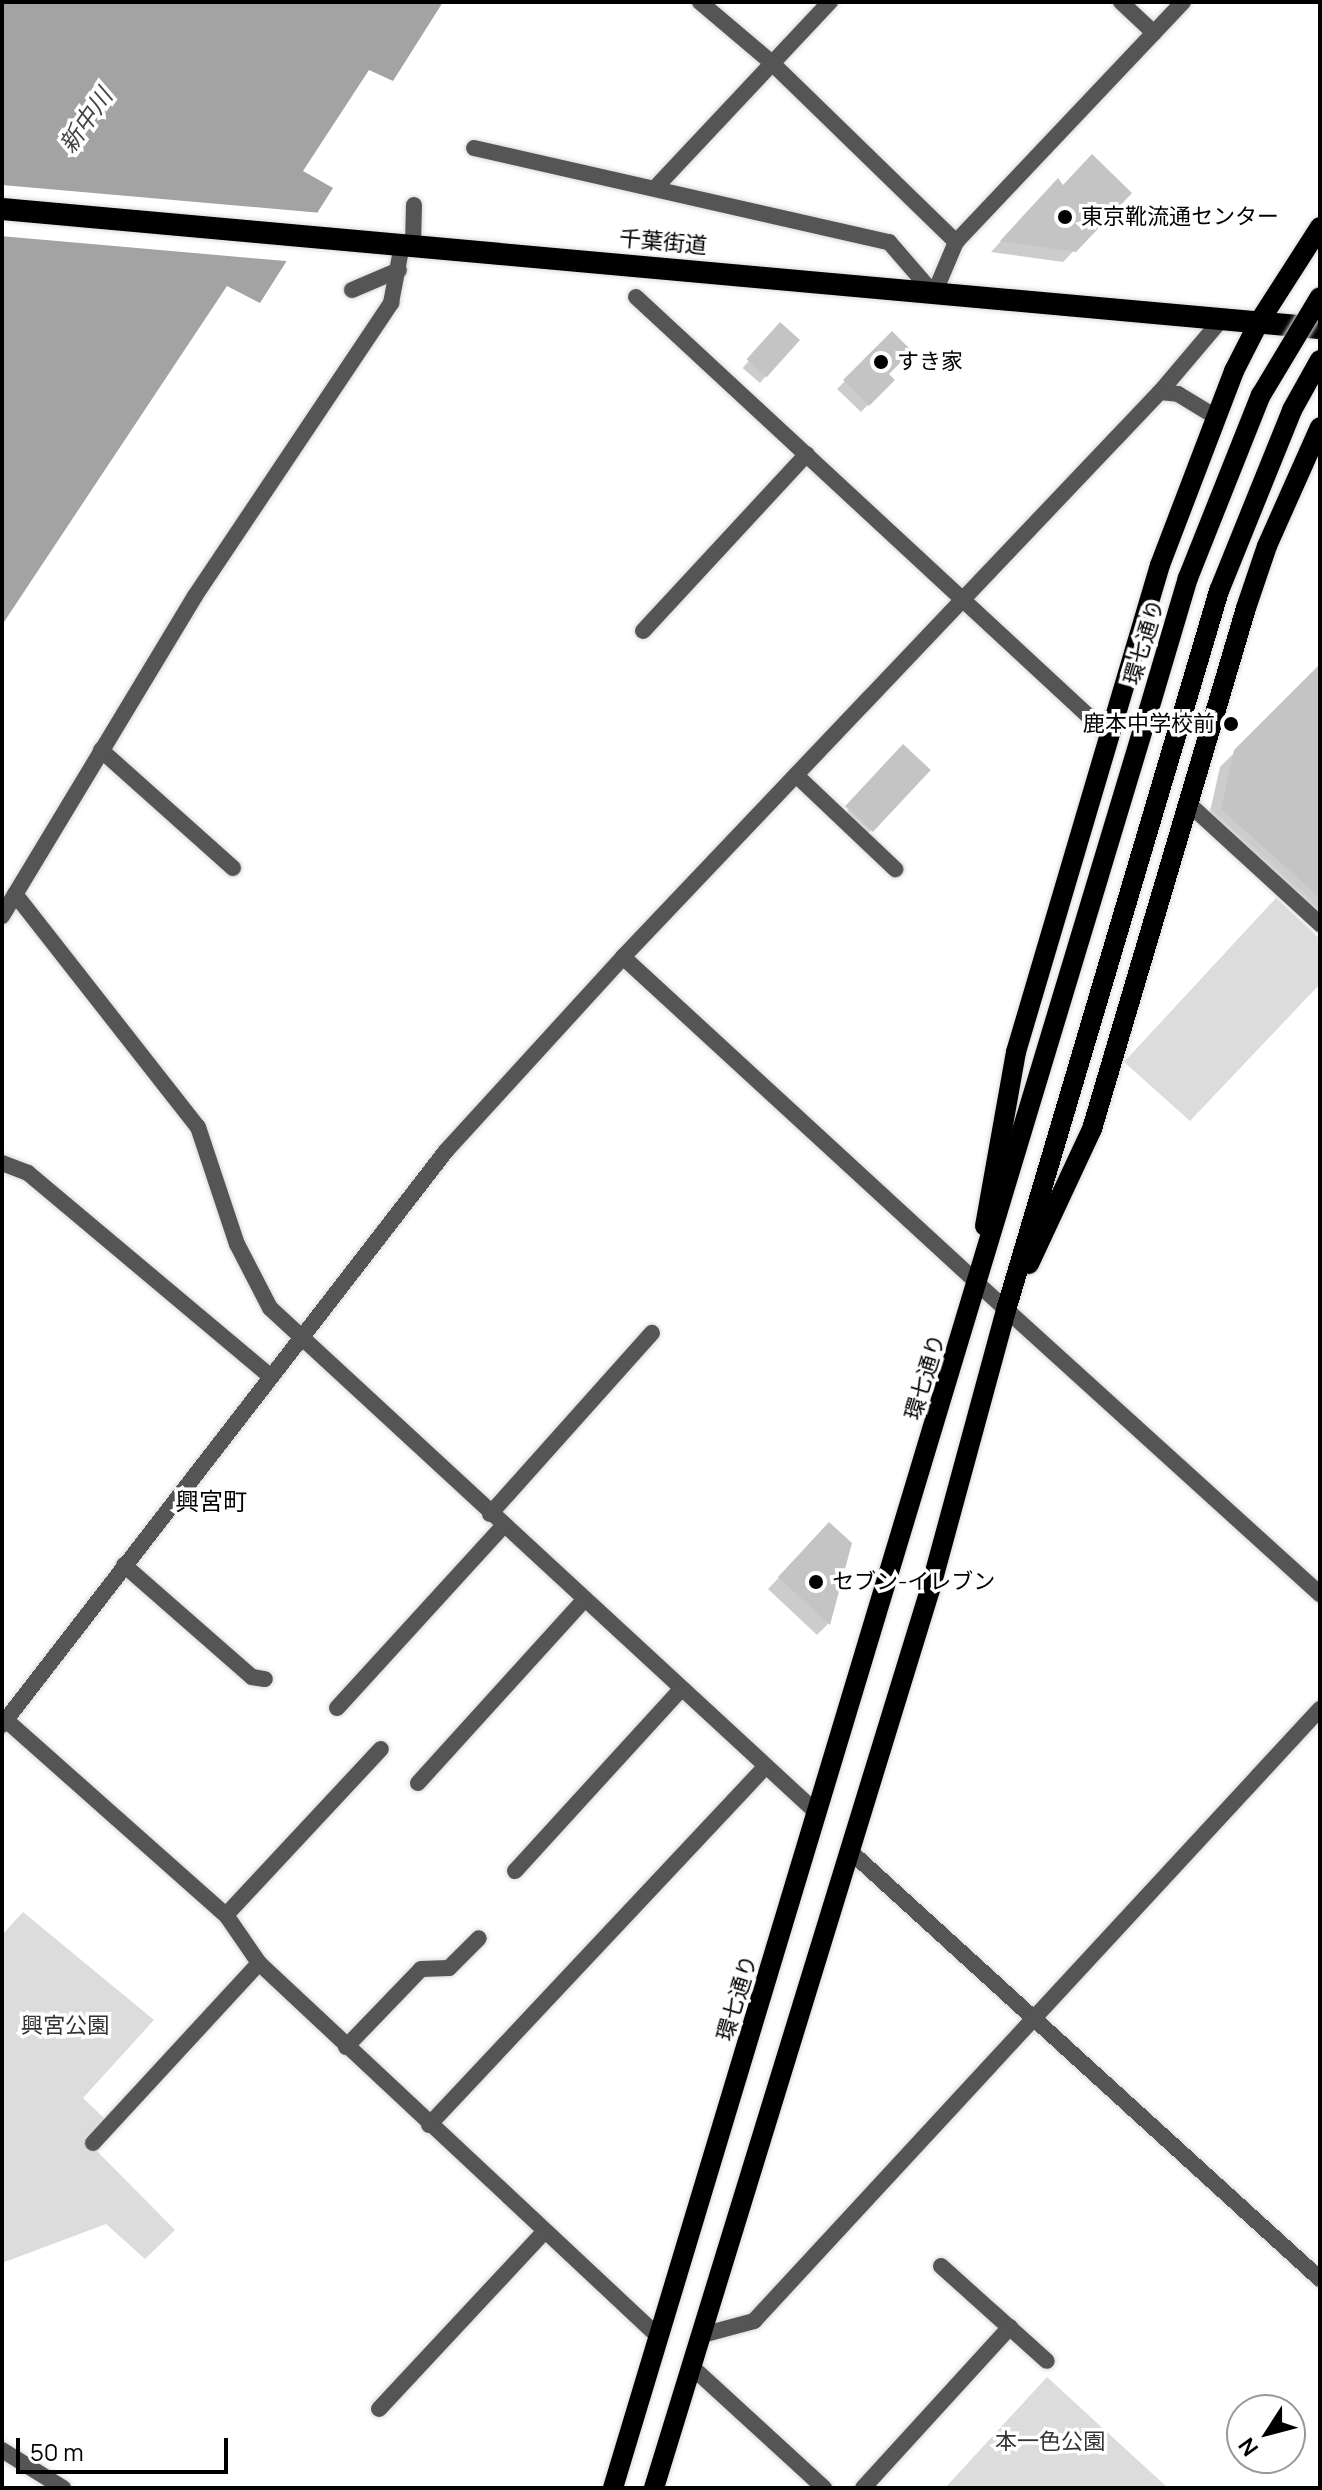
<!DOCTYPE html>
<meta charset="utf-8">
<style>
body{margin:0}
#map{position:relative;width:1322px;height:2490px;overflow:hidden;background:#fff;font-family:Manrope,"Noto Sans JP",sans-serif}
div>[style]{position:absolute}
.green>*{inset:0;background:#dcdcdc}
.water>*{inset:0;background:#a3a3a3}
.pier>*{inset:0;background:#fff;transform-origin:0 0}
.shadow>*{inset:0;background:#0003;transform-origin:0 0}
.building>*{inset:0;background:#c4c4c4;transform-origin:0 0}
.roads{filter:drop-shadow(0 0 2px #dbdbdb) drop-shadow(0 0 2px #dbdbdb)}
.minor>*{height:16px;margin:-8px;padding:0 8px;transform-origin:8px;border-radius:8px;background:#555}
.tertiary>*{height:16px;margin:-8px;padding:0 8px;transform-origin:8px;border-radius:8px;background:#555}
.primary>*{height:20px;margin:-10px;padding:0 10px;transform-origin:10px;border-radius:10px;background:#000}
.trunk>*{height:22px;margin:-11px;padding:0 11px;transform-origin:11px;border-radius:11px;background:#000}
.bridges{filter:drop-shadow(0 0 2px #dbdbdb) drop-shadow(0 0 2px #dbdbdb)}
.primary-bridge>*{height:20px;margin:-10px;padding:0 10px;transform-origin:10px;border-radius:10px;background:#000}
.dots>*{width:22px;height:22px;translate:-50% -50%;box-sizing:border-box;border:4px solid #fff;border-radius:50%}
span{translate:-50% -50%;white-space:nowrap;text-align:center;line-height:1.15;-webkit-text-stroke:7px #fff;paint-order:stroke}
.poi-label{font-size:22px;color:#000}
.left{translate:0 -50%;text-align:left}
.right{translate:-100% -50%;text-align:right}
.street-label{font-size:22px;color:#000}
.park-label{font-size:22px;color:#333}
.water-label{font-size:24px;color:#444;font-style:italic}
.neighbourhood-label{font-size:24px;color:#000}
.frame{position:absolute;inset:0;border:4px solid #000;pointer-events:none}
.north{position:absolute;left:1226px;top:2394px;width:80px;height:80px;box-sizing:border-box;background:#fff;border:2px solid #999;border-radius:50%;rotate:234deg;font-size:22px;font-weight:700;line-height:32px;text-align:center;color:#000}
.north::after{content:'';display:block;margin:auto;width:28px;height:36px;background:#000;clip-path:polygon(50% 0,100% 100%,50% 72%,0 100%)}
.scale{position:absolute;left:16px;top:2438px;width:212px;height:36px;box-sizing:border-box;border:4px solid #000;border-top:0;padding-left:10px;font-size:24px;line-height:28px;white-space:nowrap;color:#000;-webkit-text-stroke:6px #fff;paint-order:stroke}
</style>
<div id="map">
<div class="green">
<div style="clip-path:polygon(1276px 898px,1320px 939px,1320px 984px,1190px 1121px,1124px 1062px)"></div>
<div style="clip-path:polygon(23px 1912px,154px 2020px,83px 2098px,105px 2119px,85px 2139px,175px 2230px,145px 2259px,106px 2224px,2px 2263px,2px 1935px)"></div>
<div style="clip-path:polygon(1047px 2377px,1168px 2488px,945px 2488px)"></div>
</div>
<div class="water">
<div style="clip-path:polygon(3px 2px,443px 2px,393px 81px,369px 70px,303px 171px,333px 188px,260px 303px,227px 286px,2px 625px)"></div>
</div>
<div class="pier">
<div style="left:2px;top:185px;width:321px;height:51px;rotate:5deg"></div>
</div>
<div class="shadow">
<div style="clip-path:polygon(1063px 187px,1129px 193px,1063px 262px,991px 252px,1047px 191px)"></div>
<div style="left:780px;top:325px;width:23px;height:57px;rotate:41deg"></div>
<div style="clip-path:polygon(892px 334px,886px 374px,892px 380px,861px 412px,837px 389px)"></div>
<div style="clip-path:polygon(1320px 667px,1320px 926px,1207px 825px,1220px 767px)"></div>
<div style="clip-path:polygon(896px 754px,928px 770px,864px 838px,842px 817px)"></div>
<div style="clip-path:polygon(818px 1536px,849px 1543px,828px 1624px,817px 1635px,768px 1589px)"></div>
</div>
<div class="building">
<div style="clip-path:polygon(1092px 154px,1132px 193px,1076px 252px,1000px 241px,1058px 178px,1063px 185px)"></div>
<div style="left:780px;top:322px;width:27px;height:50px;rotate:42deg"></div>
<div style="clip-path:polygon(892px 331px,912px 351px,889px 374px,895px 380px,869px 406px,843px 380px)"></div>
<div style="clip-path:polygon(1320px 664px,1320px 898px,1221px 809px,1234px 750px)"></div>
<div style="left:903px;top:744px;width:38px;height:85px;rotate:43deg"></div>
<div style="clip-path:polygon(829px 1522px,852px 1543px,830px 1625px,778px 1577px)"></div>
</div>
<div class="roads">
<div class="minor">
<div style="left:700px;top:2px;width:94px;rotate:40.3deg"></div>
<div style="left:772px;top:63px;width:257px;rotate:44.2deg"></div>
<div style="left:1121px;top:2px;width:45px;rotate:43.2deg"></div>
<div style="left:474px;top:148px;width:426px;rotate:12.8deg"></div>
<div style="left:889px;top:242px;width:69px;rotate:49.1deg"></div>
<div style="left:934px;top:294px;width:56px;rotate:-67.1deg"></div>
<div style="left:956px;top:242px;width:330px;rotate:-46.6deg"></div>
<div style="left:657px;top:186px;width:253px;rotate:-46.8deg"></div>
<div style="left:413px;top:245px;width:40px;rotate:-88.6deg"></div>
<div style="left:352px;top:290px;width:51px;rotate:-23.1deg"></div>
<div style="left:636px;top:297px;width:647px;rotate:42.81deg"></div>
<div style="left:643px;top:631px;width:241px;rotate:-47.2deg"></div>
<div style="left:101px;top:750px;width:177px;rotate:41.8deg"></div>
<div style="left:796px;top:775px;width:137px;rotate:43.5deg"></div>
<div style="left:1189px;top:804px;width:178px;rotate:42.5deg"></div>
<div style="left:15px;top:894px;width:296px;rotate:51.9deg"></div>
<div style="left:198px;top:1127px;width:123px;rotate:71.6deg"></div>
<div style="left:237px;top:1244px;width:72px;rotate:62.7deg"></div>
<div style="left:270px;top:1308px;width:744px;rotate:42.71deg"></div>
<div style="left:2px;top:916px;width:374px;rotate:-58.9deg"></div>
<div style="left:195px;top:596px;width:353px;rotate:-56.2deg"></div>
<div style="left:391px;top:303px;width:59px;rotate:-79.3deg"></div>
<div style="left:623px;top:957px;width:483px;rotate:42.6deg"></div>
<div style="left:2px;top:1163px;width:28px;rotate:21deg"></div>
<div style="left:28px;top:1173px;width:317px;rotate:40deg"></div>
<div style="left:490px;top:1514px;width:243px;rotate:-48.2deg"></div>
<div style="left:124px;top:1565px;width:170px;rotate:41.2deg"></div>
<div style="left:252px;top:1677px;width:13px;rotate:9deg"></div>
<div style="left:337px;top:1708px;width:246px;rotate:-47.6deg"></div>
<div style="left:6px;top:1720px;width:294px;rotate:41.6deg"></div>
<div style="left:226px;top:1915px;width:58px;rotate:55.5deg"></div>
<div style="left:259px;top:1963px;width:548px;rotate:43.08deg"></div>
<div style="left:418px;top:1783px;width:247px;rotate:-47.8deg"></div>
<div style="left:851px;top:1852px;width:634px;rotate:42.32deg"></div>
<div style="left:515px;top:1871px;width:246px;rotate:-47.6deg"></div>
<div style="left:226px;top:1915px;width:227px;rotate:-47deg"></div>
<div style="left:346px;top:2047px;width:108px;rotate:-46.1deg"></div>
<div style="left:421px;top:1969px;width:28px;rotate:-2deg"></div>
<div style="left:449px;top:1968px;width:42px;rotate:-45deg"></div>
<div style="left:429px;top:2125px;width:492px;rotate:-46.8deg"></div>
<div style="left:93px;top:2143px;width:245px;rotate:-47.3deg"></div>
<div style="left:941px;top:2266px;width:142px;rotate:41.9deg"></div>
<div style="left:702px;top:2335px;width:54px;rotate:-15.1deg"></div>
<div style="left:754px;top:2321px;width:834px;rotate:-47.24deg"></div>
<div style="left:692px;top:2367px;width:179px;rotate:42.5deg"></div>
<div style="left:379px;top:2409px;width:242px;rotate:-47deg"></div>
<div style="left:2px;top:2450px;width:72px;rotate:31.9deg"></div>
<div style="left:863px;top:2488px;width:218px;rotate:-47.6deg"></div>
</div>
<div class="tertiary">
<div style="left:1160px;top:392px;width:96px;rotate:-49.7deg"></div>
<div style="left:978px;top:1284px;width:462px;rotate:42.2deg"></div>
<div style="left:2px;top:1725px;width:726px;rotate:-52.28deg"></div>
<div style="left:446px;top:1151px;width:263px;rotate:-47.6deg"></div>
<div style="left:623px;top:957px;width:779px;rotate:-46.46deg"></div>
<div style="left:1160px;top:392px;width:18px;rotate:6deg"></div>
<div style="left:1178px;top:394px;width:44px;rotate:31.2deg"></div>
</div>
<div class="primary">
<div style="left:985px;top:1226px;width:177px;rotate:-79.9deg"></div>
<div style="left:1016px;top:1052px;width:508px;rotate:-73.53deg"></div>
<div style="left:1160px;top:565px;width:208px;rotate:-69.1deg"></div>
<div style="left:1234px;top:371px;width:55px;rotate:-63deg"></div>
<div style="left:1259px;top:322px;width:113px;rotate:-57.3deg"></div>
<div style="left:1029px;top:1264px;width:149px;rotate:-65deg"></div>
<div style="left:1092px;top:1129px;width:543px;rotate:-73.53deg"></div>
<div style="left:1246px;top:608px;width:65px;rotate:-71.3deg"></div>
<div style="left:1267px;top:546px;width:130px;rotate:-66deg"></div>
<div style="left:613px;top:2488px;width:1851px;rotate:-73.23deg"></div>
<div style="left:654px;top:2488px;width:939px;rotate:-72.92deg"></div>
<div style="left:930px;top:1590px;width:290px;rotate:-74.8deg"></div>
<div style="left:1006px;top:1310px;width:750px;rotate:-73.5deg"></div>
<div style="left:1219px;top:591px;width:195px;rotate:-68deg"></div>
<div style="left:1292px;top:410px;width:57px;rotate:-60.8deg"></div>
</div>
<div class="trunk">
<div style="left:2px;top:209px;width:1323px;rotate:5.16deg"></div>
</div>
</div>
<div class="bridges">
<div class="primary-bridge">
<div style="left:1147px;top:716px;width:144px;rotate:-73.5deg"></div>
<div style="left:1188px;top:578px;width:197px;rotate:-68.3deg"></div>
<div style="left:1261px;top:395px;width:114px;rotate:-59deg"></div>
</div>
</div>
<div class="dots">
<div style="left:1065px;top:217px;background:#000"></div>
<div style="left:881px;top:362px;background:#000"></div>
<div style="left:1231px;top:724px;background:#000"></div>
<div style="left:816px;top:1582px;background:#000"></div>
</div>
<div class="poi-label">
<span class="left" style="left:1081px;top:217px">東京靴流通センター</span>
<span class="left" style="left:897px;top:362px">すき家</span>
<span class="right" style="left:1215px;top:724px">鹿本中学校前</span>
<span class="left" style="left:832px;top:1582px">セブン-イレブン</span>
</div>
<div class="street-label">
<span style="left:663px;top:242px;rotate:5deg">千葉街道</span>
<span style="left:1144px;top:642px;rotate:-73deg">環七通り</span>
<span style="left:925px;top:1377px;rotate:-73deg">環七通り</span>
<span style="left:737px;top:1998px;rotate:-73deg">環七通り</span>
</div>
<div class="park-label">
<span style="left:65px;top:2026px">興宮公園</span>
<span style="left:1050px;top:2442px">本一色公園</span>
</div>
<div class="water-label">
<span style="left:85px;top:120px;rotate:-55deg">新中川</span>
</div>
<div class="neighbourhood-label">
<span style="left:211px;top:1501px">興宮町</span>
</div>
<div class="frame"></div>
<div class="north">N</div>
<div class="scale">50 m</div>
</div>
